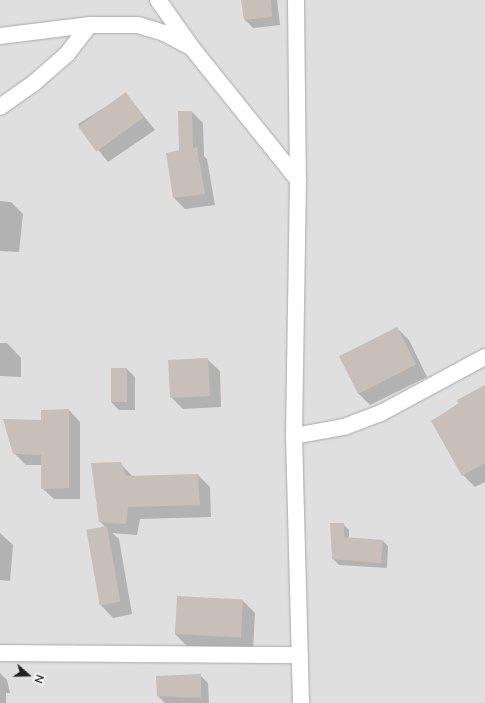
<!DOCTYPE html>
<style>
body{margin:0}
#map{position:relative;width:485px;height:703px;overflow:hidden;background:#f2efe9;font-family:Mulish,sans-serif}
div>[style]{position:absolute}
.residential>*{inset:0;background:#e0dfdf;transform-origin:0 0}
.shadow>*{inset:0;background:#0003}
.building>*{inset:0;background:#c7bfb8;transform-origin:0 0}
.roads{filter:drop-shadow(0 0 1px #a9a9a9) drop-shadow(0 0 1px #a9a9a9)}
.minor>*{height:16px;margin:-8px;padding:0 8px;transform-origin:8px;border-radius:8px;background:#fff}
span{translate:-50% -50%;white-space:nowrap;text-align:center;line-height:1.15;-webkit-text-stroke:4px #fff;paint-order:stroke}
.north{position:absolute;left:8px;top:655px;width:40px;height:40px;-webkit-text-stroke:3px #fff;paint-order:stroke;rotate:110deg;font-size:11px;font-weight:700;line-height:16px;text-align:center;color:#222}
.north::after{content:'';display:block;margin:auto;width:14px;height:18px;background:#222;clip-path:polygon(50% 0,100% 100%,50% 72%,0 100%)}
</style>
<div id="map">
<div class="residential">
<div style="left:0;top:0;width:485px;height:703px"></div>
</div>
<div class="shadow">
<div style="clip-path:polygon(242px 0,277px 0,280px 25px,253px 28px,244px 19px)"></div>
<div style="clip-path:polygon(126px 94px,155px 130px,108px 162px,78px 124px)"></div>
<div style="clip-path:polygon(192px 112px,203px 123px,204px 156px,207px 159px,215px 205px,185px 209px,174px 198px,180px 151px)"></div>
<div style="clip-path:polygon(0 201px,11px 202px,23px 214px,19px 252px,0 251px)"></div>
<div style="clip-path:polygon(397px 328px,409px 340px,427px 377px,370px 405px,358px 393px,340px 356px)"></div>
<div style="clip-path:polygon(0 343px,7px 343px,21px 358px,21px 377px,0 376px)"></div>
<div style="clip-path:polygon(207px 359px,220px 371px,221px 407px,183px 409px,171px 397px)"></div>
<div style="clip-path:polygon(111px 369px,127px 369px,135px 377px,135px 410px,119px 410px,111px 402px)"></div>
<div style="clip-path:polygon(485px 386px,485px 482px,475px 487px,463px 475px,432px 421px)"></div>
<div style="clip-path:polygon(69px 410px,80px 422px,80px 499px,54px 499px,42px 488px,42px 465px,26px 465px,14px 453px,42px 421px)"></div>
<div style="clip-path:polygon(120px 463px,133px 477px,198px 475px,210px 487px,211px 517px,140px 519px,137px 535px,112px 533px,119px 539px,132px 614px,113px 618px,101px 605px,106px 528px,100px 521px)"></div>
<div style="clip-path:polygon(343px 524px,349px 530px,349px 538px,383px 541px,388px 546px,387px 568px,339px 565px,333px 559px)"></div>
<div style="clip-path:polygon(0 533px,13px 545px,10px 581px,0 580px)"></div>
<div style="clip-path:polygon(178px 597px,243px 601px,255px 613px,253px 650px,187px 646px,175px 634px)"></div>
<div style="clip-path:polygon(0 673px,7px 680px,10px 693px,6px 693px,6px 703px,0 703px)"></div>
<div style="clip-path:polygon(200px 675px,208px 683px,209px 703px,165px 703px,158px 696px)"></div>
</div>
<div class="building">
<div style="clip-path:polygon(241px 0,271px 0,272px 17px,244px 20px)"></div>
<div style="left:126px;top:92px;width:31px;height:59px;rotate:54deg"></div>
<div style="clip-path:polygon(178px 111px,192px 111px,193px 148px,197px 147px,205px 194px,173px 198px,166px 153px,179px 150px)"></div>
<div style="left:397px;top:327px;width:42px;height:65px;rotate:63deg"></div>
<div style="left:208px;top:358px;width:38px;height:40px;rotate:87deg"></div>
<div style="left:111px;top:368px;width:16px;height:34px"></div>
<div style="clip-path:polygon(485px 385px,485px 463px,462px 476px,431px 421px,459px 404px,457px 400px)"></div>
<div style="clip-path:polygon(69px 409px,69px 488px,41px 489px,41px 455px,13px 454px,3px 419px,41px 420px,41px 410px)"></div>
<div style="clip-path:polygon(121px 462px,126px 476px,198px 474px,200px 505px,128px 507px,126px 524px,99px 522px,91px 463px)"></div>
<div style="clip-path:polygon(330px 523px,344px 523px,344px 537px,383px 540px,381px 563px,332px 559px)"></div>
<div style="left:107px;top:526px;width:77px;height:21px;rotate:80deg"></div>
<div style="left:177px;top:596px;width:66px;height:38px;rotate:3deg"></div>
<div style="clip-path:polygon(201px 674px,201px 698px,157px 696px,156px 676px)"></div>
</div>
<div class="roads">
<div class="minor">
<div style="left:158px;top:0;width:55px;rotate:54.6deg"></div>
<div style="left:296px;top:0;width:180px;rotate:89.4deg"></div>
<div style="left:298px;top:180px;width:256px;rotate:90.9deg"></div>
<div style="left:294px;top:436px;width:267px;rotate:88.5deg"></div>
<div style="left:0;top:36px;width:91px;rotate:-7deg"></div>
<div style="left:90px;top:25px;width:48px"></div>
<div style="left:138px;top:25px;width:27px;rotate:17deg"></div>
<div style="left:164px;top:33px;width:32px;rotate:28deg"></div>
<div style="left:192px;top:48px;width:169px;rotate:51.2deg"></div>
<div style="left:0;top:107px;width:42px;rotate:-35.2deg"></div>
<div style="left:34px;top:83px;width:44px;rotate:-41.3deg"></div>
<div style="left:67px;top:54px;width:37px;rotate:-52deg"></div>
<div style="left:294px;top:436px;width:51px;rotate:-10.2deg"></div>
<div style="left:344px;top:427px;width:40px;rotate:-21deg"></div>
<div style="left:381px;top:413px;width:118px;rotate:-28.3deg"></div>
<div style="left:0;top:653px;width:300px;rotate:0.4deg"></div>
</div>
</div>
<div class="north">N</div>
</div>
